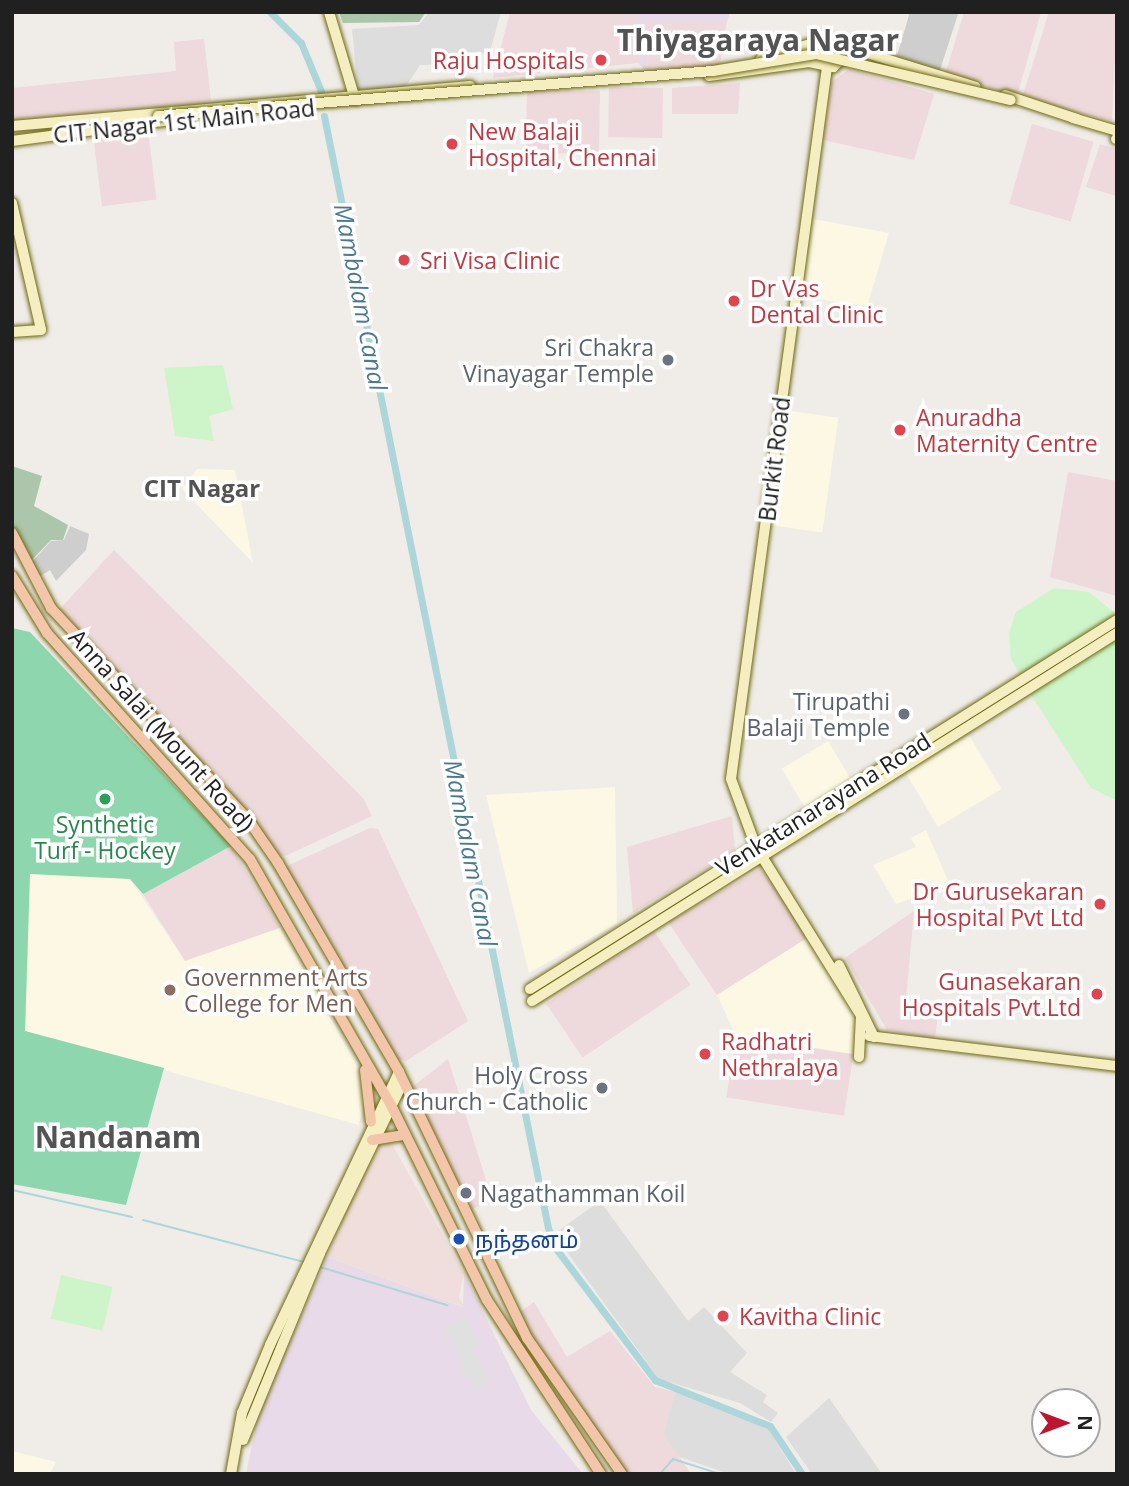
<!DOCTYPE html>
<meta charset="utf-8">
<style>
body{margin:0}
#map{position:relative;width:1129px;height:1486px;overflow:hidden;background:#f0ece8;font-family:"Open Sans","Noto Sans Tamil",sans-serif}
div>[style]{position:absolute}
.residential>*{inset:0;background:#dedddd}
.commercial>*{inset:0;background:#eed9dc;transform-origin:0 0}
.industrial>*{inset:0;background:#e8dae8}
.education>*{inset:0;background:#fcf8e4;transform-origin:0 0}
.religious>*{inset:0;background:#cecece}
.military>*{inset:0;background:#f0dedc}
.cemetery>*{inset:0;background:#abc6ab}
.park>*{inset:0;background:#cef5ca;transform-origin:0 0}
.pitch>*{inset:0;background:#8ed7ae}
.parking>*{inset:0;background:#e0e0e0}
.stream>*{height:2px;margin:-1px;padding:0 1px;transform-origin:1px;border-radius:1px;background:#acd6d9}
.canal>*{height:7px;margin:-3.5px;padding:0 3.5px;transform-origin:3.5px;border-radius:3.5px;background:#acd6d9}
.roads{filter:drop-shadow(0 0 2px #6e6810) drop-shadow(0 0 2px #6e6810)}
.secondary>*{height:10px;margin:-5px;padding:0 5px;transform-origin:5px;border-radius:5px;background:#f4eec1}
.primary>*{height:10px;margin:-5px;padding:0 5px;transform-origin:5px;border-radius:5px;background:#f3c6a9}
.bridges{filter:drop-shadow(0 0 2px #6e6810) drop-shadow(0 0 2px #6e6810)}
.secondary-bridge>*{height:10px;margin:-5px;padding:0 5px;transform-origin:5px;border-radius:5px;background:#f4eec1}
.dots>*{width:19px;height:19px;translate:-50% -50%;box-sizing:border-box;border:4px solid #fff;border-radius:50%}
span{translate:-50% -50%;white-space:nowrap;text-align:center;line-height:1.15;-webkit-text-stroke:7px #fff;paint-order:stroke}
.health-label{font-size:23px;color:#be3a42}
.right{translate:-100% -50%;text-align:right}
.left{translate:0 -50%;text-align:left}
.street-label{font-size:23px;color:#202020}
.worship-label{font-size:23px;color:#5b616d}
.leisure-label{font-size:23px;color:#27864d}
.education-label{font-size:23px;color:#785e54}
.transit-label{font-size:23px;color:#164399}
.water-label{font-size:24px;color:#4b7a90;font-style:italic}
.neighbourhood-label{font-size:24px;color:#535353;font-weight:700}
.district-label{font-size:30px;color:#535353;font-weight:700}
.frame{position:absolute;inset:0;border:14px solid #202020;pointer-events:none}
.north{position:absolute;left:1031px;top:1388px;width:70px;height:70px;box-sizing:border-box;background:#fff;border:2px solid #a6a6a6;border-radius:50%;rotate:90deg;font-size:19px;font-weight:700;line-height:28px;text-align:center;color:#202020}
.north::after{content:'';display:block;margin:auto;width:24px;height:32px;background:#bc1431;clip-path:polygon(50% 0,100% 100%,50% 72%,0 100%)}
</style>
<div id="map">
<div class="residential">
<div style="clip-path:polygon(429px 12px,501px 12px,489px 55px,478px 51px,473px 64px,420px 65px,406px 86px,358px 92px,352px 29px,419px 25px)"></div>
<div style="clip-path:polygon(600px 1201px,688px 1321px,704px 1307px,747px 1353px,730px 1372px,767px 1395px,763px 1402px,778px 1413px,771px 1422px,740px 1403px,659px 1379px,554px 1234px)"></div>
<div style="clip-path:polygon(675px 1392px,736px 1410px,767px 1427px,796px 1474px,729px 1474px,677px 1456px,663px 1435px)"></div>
<div style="clip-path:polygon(829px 1398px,882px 1474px,812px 1474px,786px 1437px)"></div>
</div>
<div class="commercial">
<div style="clip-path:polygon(510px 12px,638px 12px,638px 63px,493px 78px)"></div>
<div style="clip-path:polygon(964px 12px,1041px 12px,1017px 96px,945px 75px)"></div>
<div style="clip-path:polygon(1049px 12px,1117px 12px,1112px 121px,1022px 98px)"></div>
<div style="clip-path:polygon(648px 22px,727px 22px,720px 65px,647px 72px)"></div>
<div style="clip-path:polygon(204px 39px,211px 101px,12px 121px,12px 88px,176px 71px,174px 42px)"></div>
<div style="clip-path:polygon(849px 69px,934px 94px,914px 160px,823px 140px,832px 82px)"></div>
<div style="clip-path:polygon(740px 83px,738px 114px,672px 114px,672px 88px)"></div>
<div style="left:663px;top:88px;width:50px;height:54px;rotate:91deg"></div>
<div style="left:600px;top:91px;width:63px;height:73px;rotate:91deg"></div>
<div style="left:1032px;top:124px;width:64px;height:83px;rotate:16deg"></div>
<div style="left:148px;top:130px;width:70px;height:55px;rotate:83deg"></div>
<div style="clip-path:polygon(1100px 144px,1117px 149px,1117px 196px,1086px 187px)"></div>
<div style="clip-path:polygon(1068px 472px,1117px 481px,1117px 596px,1050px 577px)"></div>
<div style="clip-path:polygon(114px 550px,363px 798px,372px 816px,285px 856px,274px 853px,260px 828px,60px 609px)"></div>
<div style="clip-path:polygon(732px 816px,735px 851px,633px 913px,627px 847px)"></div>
<div style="clip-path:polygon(370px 828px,378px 829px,468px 1021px,406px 1061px,394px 1058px,286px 875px,287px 866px)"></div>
<div style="clip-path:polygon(231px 846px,280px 928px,185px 961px,143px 894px)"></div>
<div style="clip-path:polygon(760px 869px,812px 935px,717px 995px,668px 922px)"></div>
<div style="clip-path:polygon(914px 911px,905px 1010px,938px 1014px,935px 1039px,887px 1030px,845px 958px)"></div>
<div style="left:654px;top:931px;width:65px;height:130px;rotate:56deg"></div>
<div style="left:736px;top:1036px;width:119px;height:62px;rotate:9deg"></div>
<div style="clip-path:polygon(448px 1059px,492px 1199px,467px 1212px,410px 1089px)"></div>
<div style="clip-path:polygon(534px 1302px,567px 1357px,610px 1331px,655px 1387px,675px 1392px,664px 1435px,691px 1474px,626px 1474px,516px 1315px)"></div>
</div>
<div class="industrial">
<div style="clip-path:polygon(638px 12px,730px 12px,727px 22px,648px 22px,647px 72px,638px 63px)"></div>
<div style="clip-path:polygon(327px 1257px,463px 1307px,464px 1273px,531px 1410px,583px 1474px,246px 1474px,259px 1413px)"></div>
</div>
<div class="education">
<div style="clip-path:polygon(813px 219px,889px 233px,867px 307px,802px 296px)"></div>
<div style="left:784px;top:410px;width:55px;height:116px;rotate:8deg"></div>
<div style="clip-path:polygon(197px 469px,235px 470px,253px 563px,182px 489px)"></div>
<div style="left:969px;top:735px;width:63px;height:74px;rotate:59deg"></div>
<div style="left:828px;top:741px;width:48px;height:54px;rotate:59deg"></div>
<div style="clip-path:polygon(615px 787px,617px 923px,529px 973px,486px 795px)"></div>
<div style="clip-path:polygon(926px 830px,950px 885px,896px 904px,873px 865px,916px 847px,911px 838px)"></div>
<div style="clip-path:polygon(30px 873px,130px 879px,185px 961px,280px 928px,361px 1073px,365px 1097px,359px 1125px,25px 1031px)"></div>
<div style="clip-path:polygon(812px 935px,860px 1013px,854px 1054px,736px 1036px,717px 995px)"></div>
<div style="clip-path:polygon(12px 1451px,56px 1462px,50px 1474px,12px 1474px)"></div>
</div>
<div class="religious">
<div style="clip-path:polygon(910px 12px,958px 14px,939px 73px,896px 59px)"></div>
<div style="clip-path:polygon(70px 526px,89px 534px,86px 550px,56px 581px,50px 570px,39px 577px,31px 563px,51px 541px,64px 540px)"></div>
</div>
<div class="military">
<div style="clip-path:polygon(391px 1142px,464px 1273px,459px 1297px,464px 1307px,327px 1257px,372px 1146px)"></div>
</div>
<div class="cemetery">
<div style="clip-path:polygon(339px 12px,426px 12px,419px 22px,343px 23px)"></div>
<div style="clip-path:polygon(12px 466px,42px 476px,34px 506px,68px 525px,63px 540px,51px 540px,30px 562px,12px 527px)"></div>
</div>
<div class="park">
<div style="clip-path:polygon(223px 365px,233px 409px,209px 416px,214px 441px,175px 436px,164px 368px)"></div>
<div style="clip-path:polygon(1054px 588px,1089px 592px,1117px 615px,1023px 680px,1011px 659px,1009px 633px,1016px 612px)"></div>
<div style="clip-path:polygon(1117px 636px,1117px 801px,1091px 788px,1029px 692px)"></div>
<div style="left:61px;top:1275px;width:53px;height:45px;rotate:13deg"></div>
</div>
<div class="pitch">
<div style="clip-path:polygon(12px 628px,30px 632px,231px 846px,143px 894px,130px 879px,30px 874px,25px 1031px,164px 1068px,126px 1205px,12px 1184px)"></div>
</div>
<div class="parking">
<div style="clip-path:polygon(466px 1316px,480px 1344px,473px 1349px,492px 1383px,474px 1391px,443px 1327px)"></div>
</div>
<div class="stream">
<div style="left:12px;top:1190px;width:123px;rotate:12.7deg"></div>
<div style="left:143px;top:1220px;width:166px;rotate:14.6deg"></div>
<div style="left:320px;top:1267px;width:133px;rotate:16.7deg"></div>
<div style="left:660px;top:1474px;width:20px;rotate:-49deg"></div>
<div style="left:673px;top:1459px;width:49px;rotate:17.7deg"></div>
</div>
<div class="canal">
<div style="left:270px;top:12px;width:44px;rotate:45deg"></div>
<div style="left:301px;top:43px;width:52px;rotate:67.4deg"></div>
<div style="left:324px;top:116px;width:1134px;rotate:78.61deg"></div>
<div style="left:548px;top:1228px;width:24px;rotate:68deg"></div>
<div style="left:557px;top:1250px;width:163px;rotate:53deg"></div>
<div style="left:655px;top:1380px;width:124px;rotate:21.8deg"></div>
<div style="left:770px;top:1426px;width:58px;rotate:56.3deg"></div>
</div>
<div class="roads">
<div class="secondary">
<div style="left:329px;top:12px;width:91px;rotate:73.4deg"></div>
<div style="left:860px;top:51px;width:121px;rotate:17.2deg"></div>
<div style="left:827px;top:67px;width:718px;rotate:97.68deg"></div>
<div style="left:731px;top:779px;width:72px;rotate:69.8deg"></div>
<div style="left:756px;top:847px;width:199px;rotate:58.1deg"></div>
<div style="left:861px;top:1016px;width:41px;rotate:92.8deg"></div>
<div style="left:709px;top:76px;width:101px;rotate:-8deg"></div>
<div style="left:809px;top:62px;width:25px;rotate:12deg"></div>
<div style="left:833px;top:67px;width:18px;rotate:-43deg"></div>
<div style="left:846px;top:55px;width:18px;rotate:-133deg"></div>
<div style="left:834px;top:42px;width:14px;rotate:-176deg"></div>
<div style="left:820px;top:41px;width:62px;rotate:163deg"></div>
<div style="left:1005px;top:95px;width:76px;rotate:18.4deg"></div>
<div style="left:1073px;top:118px;width:46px;rotate:16.5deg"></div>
<div style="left:12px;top:126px;width:460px;rotate:-5deg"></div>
<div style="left:1116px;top:139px;width:1px"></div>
<div style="left:12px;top:141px;width:177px;rotate:-7.5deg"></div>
<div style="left:12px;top:203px;width:130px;rotate:77.1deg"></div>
<div style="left:41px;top:330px;width:29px;rotate:176deg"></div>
<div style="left:839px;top:965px;width:80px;rotate:64.1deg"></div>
<div style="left:530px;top:989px;width:693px;rotate:-32.15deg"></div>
<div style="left:532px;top:1001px;width:691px;rotate:-32.17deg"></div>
<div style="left:869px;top:1036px;width:250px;rotate:6.9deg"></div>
<div style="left:243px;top:1440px;width:202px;rotate:-67.6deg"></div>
<div style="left:320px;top:1253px;width:190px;rotate:-64.1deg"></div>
<div style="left:231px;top:1474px;width:62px;rotate:-79.8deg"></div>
<div style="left:242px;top:1413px;width:74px;rotate:-67.6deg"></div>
<div style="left:270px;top:1345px;width:302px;rotate:-64.7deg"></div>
</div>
<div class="primary">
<div style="left:12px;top:533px;width:85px;rotate:62.5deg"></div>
<div style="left:51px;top:608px;width:287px;rotate:47deg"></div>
<div style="left:247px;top:818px;width:55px;rotate:55.4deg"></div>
<div style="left:278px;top:863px;width:241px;rotate:59.9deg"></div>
<div style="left:399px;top:1072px;width:295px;rotate:64.3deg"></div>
<div style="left:527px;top:1338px;width:166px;rotate:55.1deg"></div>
<div style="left:12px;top:576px;width:67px;rotate:58.4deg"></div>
<div style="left:47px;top:633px;width:304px;rotate:48.1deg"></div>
<div style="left:250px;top:859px;width:284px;rotate:60.2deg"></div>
<div style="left:391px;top:1105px;width:217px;rotate:63.8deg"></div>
<div style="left:487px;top:1300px;width:208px;rotate:56.8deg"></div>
<div style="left:365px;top:1070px;width:52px;rotate:83.4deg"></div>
<div style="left:372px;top:1140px;width:33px;rotate:-9deg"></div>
</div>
</div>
<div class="bridges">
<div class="secondary-bridge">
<div style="left:158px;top:116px;width:557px;rotate:-4.64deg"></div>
<div style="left:713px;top:71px;width:104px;rotate:-9.4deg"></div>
<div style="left:816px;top:54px;width:200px;rotate:13.3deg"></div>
</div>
</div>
<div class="dots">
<div style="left:601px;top:60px;background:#e0444e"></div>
<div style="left:452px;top:144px;background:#e0444e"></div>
<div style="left:404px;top:260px;background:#e0444e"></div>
<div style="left:734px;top:301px;background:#e0444e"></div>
<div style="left:668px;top:360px;background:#6b7280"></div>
<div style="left:900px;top:430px;background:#e0444e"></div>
<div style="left:904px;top:714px;background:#6b7280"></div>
<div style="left:105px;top:799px;background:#2e9e5b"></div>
<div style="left:1100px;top:904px;background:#e0444e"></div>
<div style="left:170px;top:990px;background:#8d6e63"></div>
<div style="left:1097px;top:994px;background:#e0444e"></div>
<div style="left:705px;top:1054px;background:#e0444e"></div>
<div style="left:602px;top:1088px;background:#6b7280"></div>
<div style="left:466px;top:1193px;background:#6b7280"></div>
<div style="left:459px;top:1239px;background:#1a4fb4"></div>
<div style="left:723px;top:1316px;background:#e0444e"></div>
</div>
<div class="health-label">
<span class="right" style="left:585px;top:60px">Raju Hospitals</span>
<span class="left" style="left:468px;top:144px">New Balaji<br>Hospital, Chennai</span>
<span class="left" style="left:420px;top:260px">Sri Visa Clinic</span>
<span class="left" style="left:750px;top:301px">Dr Vas<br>Dental Clinic</span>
<span class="left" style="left:916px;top:430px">Anuradha<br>Maternity Centre</span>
<span class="right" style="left:1084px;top:904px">Dr Gurusekaran<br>Hospital Pvt Ltd</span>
<span class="right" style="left:1081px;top:994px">Gunasekaran<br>Hospitals Pvt.Ltd</span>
<span class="left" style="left:721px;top:1054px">Radhatri<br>Nethralaya</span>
<span class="left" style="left:739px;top:1316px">Kavitha Clinic</span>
</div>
<div class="street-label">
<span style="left:184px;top:121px;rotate:-6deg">CIT Nagar 1st Main Road</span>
<span style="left:774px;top:459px;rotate:-83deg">Burkit Road</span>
<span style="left:162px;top:730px;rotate:48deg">Anna Salai (Mount Road)</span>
<span style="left:823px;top:804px;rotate:-32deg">Venkatanarayana Road</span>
</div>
<div class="worship-label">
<span class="right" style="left:654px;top:360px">Sri Chakra<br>Vinayagar Temple</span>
<span class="right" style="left:890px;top:714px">Tirupathi<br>Balaji Temple</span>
<span class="right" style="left:588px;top:1088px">Holy Cross<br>Church - Catholic</span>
<span class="left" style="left:480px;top:1193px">Nagathamman Koil</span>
</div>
<div class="leisure-label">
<span style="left:105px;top:837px">Synthetic<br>Turf - Hockey</span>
</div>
<div class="education-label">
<span class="left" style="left:184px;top:990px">Government Arts<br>College for Men</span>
</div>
<div class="transit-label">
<span class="left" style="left:475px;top:1239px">நந்தனம்</span>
</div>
<div class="water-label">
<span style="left:361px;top:297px;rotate:79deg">Mambalam Canal</span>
<span style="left:471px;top:853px;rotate:79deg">Mambalam Canal</span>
</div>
<div class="neighbourhood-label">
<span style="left:202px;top:488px">CIT Nagar</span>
</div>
<div class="district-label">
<span style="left:758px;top:40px">Thiyagaraya Nagar</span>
<span style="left:118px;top:1137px">Nandanam</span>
</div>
<div class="frame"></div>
<div class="north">N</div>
</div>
